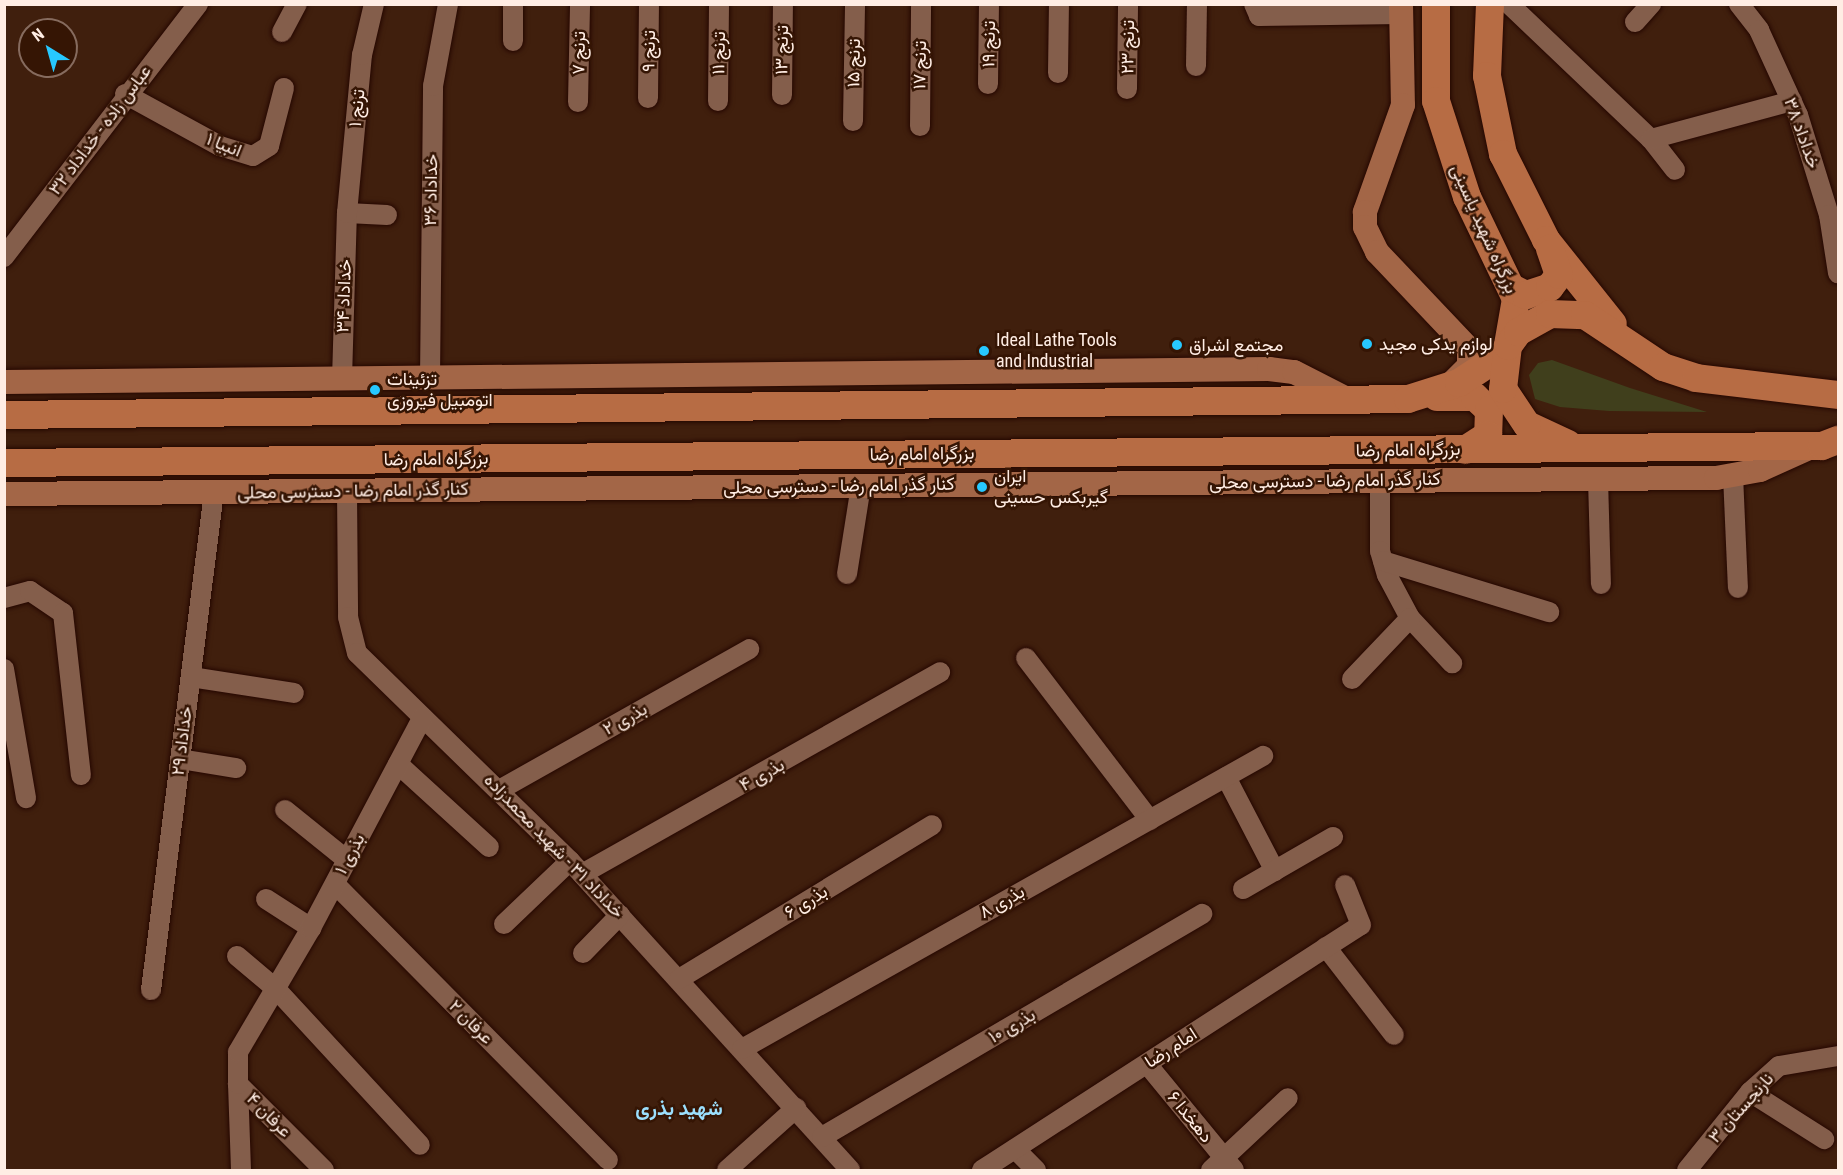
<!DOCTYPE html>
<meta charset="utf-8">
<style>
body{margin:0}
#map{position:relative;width:1843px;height:1175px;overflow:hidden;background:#401f0d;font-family:"Roboto Condensed",Vazirmatn,sans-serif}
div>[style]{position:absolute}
.green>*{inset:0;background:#403f1c}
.roads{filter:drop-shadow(0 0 2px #250700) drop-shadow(0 0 2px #250700)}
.minor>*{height:20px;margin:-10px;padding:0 10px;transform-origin:10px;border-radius:10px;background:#845e4b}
.major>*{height:24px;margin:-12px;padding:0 12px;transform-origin:12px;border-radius:12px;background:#a36647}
.highway>*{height:28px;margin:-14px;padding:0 14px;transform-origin:14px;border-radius:14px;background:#b76c44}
.dots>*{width:16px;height:16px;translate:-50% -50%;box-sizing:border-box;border:3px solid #351504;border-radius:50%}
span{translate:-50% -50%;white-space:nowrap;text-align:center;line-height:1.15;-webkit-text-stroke:5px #351504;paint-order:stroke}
.street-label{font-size:18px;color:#ffede4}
.poi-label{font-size:18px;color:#ffede4}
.left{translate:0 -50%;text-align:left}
.neighbourhood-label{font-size:20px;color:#9bdffd;font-weight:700}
.frame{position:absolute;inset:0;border:6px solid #ffede4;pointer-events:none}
.north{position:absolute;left:18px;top:18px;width:60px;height:60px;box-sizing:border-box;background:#351504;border:2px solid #866b5e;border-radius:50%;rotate:323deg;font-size:16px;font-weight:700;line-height:24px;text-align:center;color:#ffede4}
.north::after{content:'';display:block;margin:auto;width:21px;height:27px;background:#27c8ff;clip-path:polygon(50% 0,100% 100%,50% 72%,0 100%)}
</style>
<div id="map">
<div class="green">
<div style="clip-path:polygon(1552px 360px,1630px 388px,1707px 412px,1609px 411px,1560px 407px,1535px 399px,1529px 375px,1538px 363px)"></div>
</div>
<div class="roads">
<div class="minor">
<div style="left:1254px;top:4px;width:13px;rotate:67deg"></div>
<div style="left:1259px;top:16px;width:142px;rotate:-0.8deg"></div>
<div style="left:1509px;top:4px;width:196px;rotate:43.6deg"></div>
<div style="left:1651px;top:139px;width:39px;rotate:52deg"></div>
<div style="left:1739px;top:4px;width:33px;rotate:52deg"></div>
<div style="left:1759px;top:30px;width:94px;rotate:65.4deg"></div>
<div style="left:1798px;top:115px;width:105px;rotate:72.8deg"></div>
<div style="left:1829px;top:215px;width:59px;rotate:81.2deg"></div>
<div style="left:1635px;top:22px;width:24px;rotate:-48deg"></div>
<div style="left:282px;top:32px;width:32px;rotate:-62deg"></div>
<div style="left:513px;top:41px;width:37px;rotate:-90deg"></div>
<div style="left:1196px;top:66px;width:62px;rotate:-89.1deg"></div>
<div style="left:1058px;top:73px;width:69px;rotate:-89.2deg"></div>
<div style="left:988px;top:84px;width:80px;rotate:-89.3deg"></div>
<div style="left:1127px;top:89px;width:85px;rotate:-89.3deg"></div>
<div style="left:125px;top:94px;width:108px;rotate:28.7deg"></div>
<div style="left:220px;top:146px;width:34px;rotate:17deg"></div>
<div style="left:253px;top:156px;width:19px;rotate:-32deg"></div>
<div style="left:269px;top:146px;width:60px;rotate:-75.5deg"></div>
<div style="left:782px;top:95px;width:91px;rotate:-89.4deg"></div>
<div style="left:648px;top:98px;width:94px;rotate:-89.4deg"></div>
<div style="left:718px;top:101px;width:97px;rotate:-89.4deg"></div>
<div style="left:578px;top:102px;width:98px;rotate:-88.8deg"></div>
<div style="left:853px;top:121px;width:117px;rotate:-89deg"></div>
<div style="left:920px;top:126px;width:122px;rotate:-89.5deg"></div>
<div style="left:1651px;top:139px;width:146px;rotate:-15.1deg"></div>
<div style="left:347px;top:213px;width:40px;rotate:2.9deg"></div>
<div style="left:4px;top:257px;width:319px;rotate:-52.5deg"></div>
<div style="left:430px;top:378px;width:292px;rotate:-89.4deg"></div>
<div style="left:433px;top:86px;width:83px;rotate:-79.6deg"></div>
<div style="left:342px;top:379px;width:166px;rotate:-88.3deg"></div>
<div style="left:347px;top:213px;width:159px;rotate:-84.6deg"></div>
<div style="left:362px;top:55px;width:52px;rotate:-76.8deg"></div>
<div style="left:1733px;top:475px;width:113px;rotate:87.5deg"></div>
<div style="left:1598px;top:479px;width:105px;rotate:88.4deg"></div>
<div style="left:1380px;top:481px;width:70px;rotate:90deg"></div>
<div style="left:1380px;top:551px;width:25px;rotate:74deg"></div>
<div style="left:1387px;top:575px;width:49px;rotate:61.9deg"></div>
<div style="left:1410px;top:618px;width:62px;rotate:47deg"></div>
<div style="left:347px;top:491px;width:126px;rotate:89.5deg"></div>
<div style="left:348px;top:617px;width:37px;rotate:76deg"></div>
<div style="left:357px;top:653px;width:298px;rotate:44.3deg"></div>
<div style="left:570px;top:861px;width:417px;rotate:47.8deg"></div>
<div style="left:1383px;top:561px;width:174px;rotate:17.1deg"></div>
<div style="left:847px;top:574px;width:89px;rotate:-81deg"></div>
<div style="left:4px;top:598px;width:27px;rotate:-15deg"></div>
<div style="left:30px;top:591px;width:40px;rotate:34deg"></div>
<div style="left:63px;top:613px;width:163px;rotate:83.7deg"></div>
<div style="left:1026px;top:658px;width:204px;rotate:52.6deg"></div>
<div style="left:4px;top:669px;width:131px;rotate:80.3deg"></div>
<div style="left:191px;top:677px;width:104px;rotate:8.8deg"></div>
<div style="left:1352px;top:679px;width:84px;rotate:-46.4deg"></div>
<div style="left:180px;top:759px;width:57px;rotate:9.1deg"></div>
<div style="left:398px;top:764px;width:123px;rotate:42.4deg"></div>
<div style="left:1226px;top:777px;width:106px;rotate:62.5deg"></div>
<div style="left:501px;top:789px;width:285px;rotate:-29.4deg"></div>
<div style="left:285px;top:810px;width:80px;rotate:38.9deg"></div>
<div style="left:582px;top:874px;width:411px;rotate:-29.4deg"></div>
<div style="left:335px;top:884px;width:388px;rotate:45.3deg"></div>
<div style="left:1243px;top:889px;width:104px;rotate:-30deg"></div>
<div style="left:266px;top:899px;width:54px;rotate:32.8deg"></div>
<div style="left:504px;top:924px;width:91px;rotate:-43.7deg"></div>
<div style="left:1326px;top:947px;width:111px;rotate:52.3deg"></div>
<div style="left:583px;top:953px;width:53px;rotate:-45.8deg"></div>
<div style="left:237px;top:956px;width:51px;rotate:40.2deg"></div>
<div style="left:276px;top:989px;width:212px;rotate:47.3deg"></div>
<div style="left:679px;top:979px;width:296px;rotate:-31.3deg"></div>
<div style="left:151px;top:990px;width:502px;rotate:-82.79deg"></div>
<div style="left:742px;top:1049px;width:598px;rotate:-29.35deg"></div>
<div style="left:1147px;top:1064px;width:137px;rotate:50.6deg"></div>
<div style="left:238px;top:1084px;width:86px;rotate:88deg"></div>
<div style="left:1750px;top:1092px;width:88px;rotate:32.4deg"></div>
<div style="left:822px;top:1137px;width:441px;rotate:-30.4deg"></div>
<div style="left:1015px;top:1149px;width:30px;rotate:45deg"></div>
<div style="left:324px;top:1170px;width:122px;rotate:-135deg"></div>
<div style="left:238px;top:1084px;width:32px;rotate:-90deg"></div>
<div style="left:238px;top:1052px;width:144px;rotate:-59.5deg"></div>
<div style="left:311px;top:928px;width:238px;rotate:-62.1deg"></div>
<div style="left:727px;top:1170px;width:93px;rotate:-41.9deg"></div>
<div style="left:982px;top:1170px;width:451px;rotate:-32.9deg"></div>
<div style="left:1361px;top:925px;width:43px;rotate:-111.8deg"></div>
<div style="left:1211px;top:1170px;width:105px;rotate:-43.1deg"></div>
<div style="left:1687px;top:1170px;width:100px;rotate:-51.1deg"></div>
<div style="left:1750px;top:1092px;width:39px;rotate:-42deg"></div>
<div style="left:1779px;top:1066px;width:60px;rotate:-9.6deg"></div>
</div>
<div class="major">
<div style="left:1401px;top:4px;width:101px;rotate:88.9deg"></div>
<div style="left:1403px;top:105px;width:114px;rotate:109.6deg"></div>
<div style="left:1365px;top:212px;width:15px;rotate:90deg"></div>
<div style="left:1365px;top:227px;width:28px;rotate:64deg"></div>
<div style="left:1377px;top:252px;width:134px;rotate:46.5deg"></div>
<div style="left:1469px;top:349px;width:17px;rotate:90deg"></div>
<div style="left:1469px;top:366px;width:21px;rotate:135deg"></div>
<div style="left:4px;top:382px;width:1265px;rotate:-0.59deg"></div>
<div style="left:1269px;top:369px;width:25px;rotate:7deg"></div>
<div style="left:1294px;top:372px;width:62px;rotate:27deg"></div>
<div style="left:4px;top:494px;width:1712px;rotate:-0.54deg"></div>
<div style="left:1716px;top:478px;width:45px;rotate:-10.3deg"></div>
<div style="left:1760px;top:470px;width:56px;rotate:-24.3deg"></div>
</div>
<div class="highway">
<div style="left:1436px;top:4px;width:97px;rotate:90deg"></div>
<div style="left:1436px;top:101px;width:101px;rotate:72.1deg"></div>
<div style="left:1467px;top:197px;width:113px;rotate:64.3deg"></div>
<div style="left:1516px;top:299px;width:47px;rotate:99.9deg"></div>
<div style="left:1490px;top:4px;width:72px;rotate:92.4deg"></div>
<div style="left:1487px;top:76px;width:80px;rotate:78.4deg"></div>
<div style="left:1503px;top:154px;width:96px;rotate:63.4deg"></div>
<div style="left:1546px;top:240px;width:107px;rotate:51.4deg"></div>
<div style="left:1512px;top:288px;width:16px;rotate:27deg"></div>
<div style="left:1526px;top:295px;width:25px;rotate:-18deg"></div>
<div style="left:1550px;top:287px;width:15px;rotate:-53deg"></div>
<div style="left:1559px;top:275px;width:28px;rotate:-109deg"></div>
<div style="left:1437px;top:397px;width:38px"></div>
<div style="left:1475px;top:397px;width:19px;rotate:43deg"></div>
<div style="left:1489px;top:410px;width:25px;rotate:92deg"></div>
<div style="left:1488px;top:435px;width:27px;rotate:147deg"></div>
<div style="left:4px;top:415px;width:1404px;rotate:-0.65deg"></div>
<div style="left:1408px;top:399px;width:53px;rotate:-17.4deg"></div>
<div style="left:1459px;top:383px;width:56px;rotate:-33.4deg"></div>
<div style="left:1568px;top:444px;width:45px;rotate:-155.1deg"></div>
<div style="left:1527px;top:425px;width:43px;rotate:-123.7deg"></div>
<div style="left:1503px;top:389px;width:43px;rotate:-83.4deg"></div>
<div style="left:1508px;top:346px;width:17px;rotate:-54deg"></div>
<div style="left:1518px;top:332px;width:37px;rotate:-29deg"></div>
<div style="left:1550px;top:314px;width:35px;rotate:2deg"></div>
<div style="left:1585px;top:315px;width:94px;rotate:33.7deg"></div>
<div style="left:1663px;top:367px;width:35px;rotate:18deg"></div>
<div style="left:1696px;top:378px;width:143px;rotate:6.8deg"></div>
<div style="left:4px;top:463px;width:1818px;rotate:-0.54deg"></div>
<div style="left:1822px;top:446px;width:17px;rotate:-21deg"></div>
</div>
</div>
<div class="dots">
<div style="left:1367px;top:344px;background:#27c8ff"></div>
<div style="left:1177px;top:345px;background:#27c8ff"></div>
<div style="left:984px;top:351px;background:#27c8ff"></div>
<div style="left:375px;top:390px;background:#27c8ff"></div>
<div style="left:982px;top:487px;background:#27c8ff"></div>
</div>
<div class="street-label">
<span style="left:989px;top:44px;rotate:-89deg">ترنج ۱۹</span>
<span style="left:1128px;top:47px;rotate:-89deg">ترنج ۲۳</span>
<span style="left:782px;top:50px;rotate:-89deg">ترنج ۱۳</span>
<span style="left:649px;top:51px;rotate:-89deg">ترنج ۹</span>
<span style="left:579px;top:53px;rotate:-89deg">ترنج ۷</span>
<span style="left:719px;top:53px;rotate:-89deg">ترنج ۱۱</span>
<span style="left:854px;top:63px;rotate:-89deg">ترنج ۱۵</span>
<span style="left:920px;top:65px;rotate:-89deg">ترنج ۱۷</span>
<span style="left:357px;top:108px;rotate:-84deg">ترنج ۱</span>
<span style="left:100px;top:130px;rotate:-53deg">عباس زاده - خداداد ۳۲</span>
<span style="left:1802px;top:133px;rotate:70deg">خداداد ۳۸</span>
<span style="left:224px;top:145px;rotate:22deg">انبیا ۱</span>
<span style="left:431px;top:190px;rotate:-89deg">خداداد ۳۶</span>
<span style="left:1484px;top:229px;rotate:66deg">بزرگراه شهید یاسینی</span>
<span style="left:344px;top:296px;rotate:-88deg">خداداد ۳۴</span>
<span style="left:1408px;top:450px;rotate:-1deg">بزرگراه امام رضا</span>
<span style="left:922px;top:454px;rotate:-1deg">بزرگراه امام رضا</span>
<span style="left:436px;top:459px;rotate:-1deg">بزرگراه امام رضا</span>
<span style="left:1325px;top:481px;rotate:-1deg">کنار گذر امام رضا - دسترسی محلی</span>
<span style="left:839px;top:486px;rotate:-1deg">کنار گذر امام رضا - دسترسی محلی</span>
<span style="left:353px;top:491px;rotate:-1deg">کنار گذر امام رضا - دسترسی محلی</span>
<span style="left:625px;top:719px;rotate:-29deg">بذری ۲</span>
<span style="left:182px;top:741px;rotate:-83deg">خداداد ۲۹</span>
<span style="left:762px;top:775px;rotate:-29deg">بذری ۴</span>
<span style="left:554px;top:846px;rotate:46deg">خداداد ۳۱ - شهید محمدزاده</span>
<span style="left:350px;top:854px;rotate:-62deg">بذری ۱</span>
<span style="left:806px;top:902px;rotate:-31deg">بذری ۶</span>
<span style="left:1002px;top:902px;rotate:-29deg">بذری ۸</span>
<span style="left:471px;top:1022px;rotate:45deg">عرفان ۲</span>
<span style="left:1012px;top:1026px;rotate:-30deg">بذری ۱۰</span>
<span style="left:1171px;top:1048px;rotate:-33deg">امام رضا</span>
<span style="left:1741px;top:1108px;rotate:-48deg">نارنجستان ۳</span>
<span style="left:269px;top:1115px;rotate:45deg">عرفان ۴</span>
<span style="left:1190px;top:1117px;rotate:51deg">دهخدا ۶</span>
</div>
<div class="poi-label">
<span class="left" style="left:996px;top:351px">Ideal Lathe Tools<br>and Industrial</span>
<span class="left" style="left:1379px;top:344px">لوازم یدکی مجید</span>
<span class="left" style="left:1189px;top:345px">مجتمع اشراق</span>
<span class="left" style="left:387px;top:390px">تزئینات<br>اتومبیل فیروزی</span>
<span class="left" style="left:994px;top:487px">ایران<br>گیربکس حسینی</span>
</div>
<div class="neighbourhood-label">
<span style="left:679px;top:1108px">شهید بذری</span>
</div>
<div class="frame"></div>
<div class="north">N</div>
</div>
